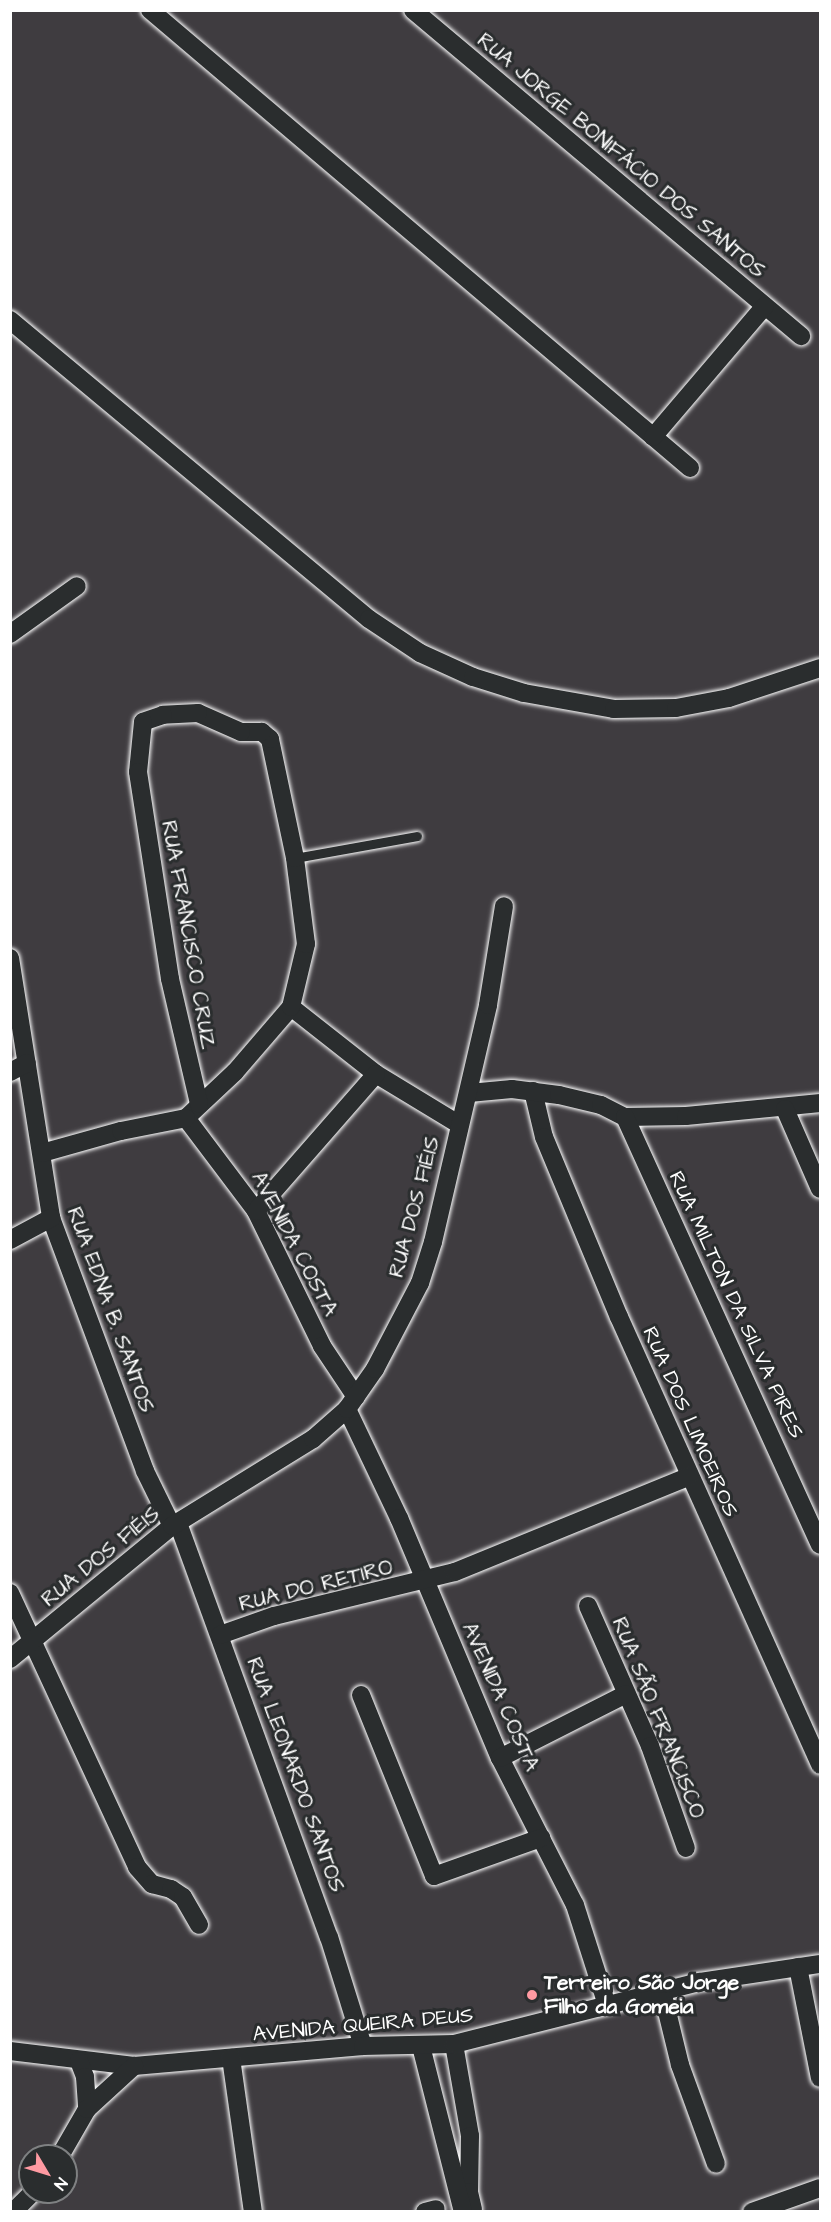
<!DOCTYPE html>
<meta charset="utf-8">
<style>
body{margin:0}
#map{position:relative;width:831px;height:2222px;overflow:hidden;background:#3f3c40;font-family:"Architects Daughter",sans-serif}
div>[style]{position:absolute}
.roads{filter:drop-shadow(0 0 2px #fff) drop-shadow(0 0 2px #fff)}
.service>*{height:9px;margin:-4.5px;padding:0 4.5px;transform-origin:4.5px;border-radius:4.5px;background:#2a2d2e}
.minor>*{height:18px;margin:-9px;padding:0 9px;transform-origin:9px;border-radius:9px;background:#2a2d2e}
.dots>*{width:16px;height:16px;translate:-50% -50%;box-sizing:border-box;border:3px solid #2a2d2e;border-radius:50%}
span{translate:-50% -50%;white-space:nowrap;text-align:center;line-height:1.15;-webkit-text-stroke:6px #2a2d2e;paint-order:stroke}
.street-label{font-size:21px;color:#fff}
.poi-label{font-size:21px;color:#fff;font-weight:700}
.left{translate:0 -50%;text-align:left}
.frame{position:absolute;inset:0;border:12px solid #fff;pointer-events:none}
.north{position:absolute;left:18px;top:2144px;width:60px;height:60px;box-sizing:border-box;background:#2a2d2e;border:2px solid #7f8182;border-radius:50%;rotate:128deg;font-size:16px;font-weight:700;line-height:24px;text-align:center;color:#fff}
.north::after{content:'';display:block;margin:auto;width:21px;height:27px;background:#ff9aa2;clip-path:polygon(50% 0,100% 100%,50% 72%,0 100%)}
</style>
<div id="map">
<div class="roads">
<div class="service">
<div style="left:295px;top:858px;width:124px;rotate:-10.2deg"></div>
</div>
<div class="minor">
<div style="left:150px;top:10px;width:708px;rotate:40.3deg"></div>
<div style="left:413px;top:10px;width:507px;rotate:40.04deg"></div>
<div style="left:10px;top:320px;width:467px;rotate:39.8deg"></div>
<div style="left:369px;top:619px;width:61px;rotate:33.7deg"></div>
<div style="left:420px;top:653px;width:58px;rotate:24.4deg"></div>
<div style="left:473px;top:677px;width:53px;rotate:17.4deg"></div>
<div style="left:524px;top:693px;width:91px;rotate:10.1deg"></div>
<div style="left:614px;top:709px;width:62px;rotate:-0.9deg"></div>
<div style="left:676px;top:708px;width:54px;rotate:-10.7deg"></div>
<div style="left:729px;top:698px;width:96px;rotate:-18.2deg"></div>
<div style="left:653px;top:437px;width:172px;rotate:-49.5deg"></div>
<div style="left:10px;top:634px;width:82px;rotate:-35.6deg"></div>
<div style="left:10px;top:958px;width:263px;rotate:81deg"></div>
<div style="left:51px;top:1218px;width:270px;rotate:69.6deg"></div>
<div style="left:145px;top:1471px;width:61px;rotate:63.9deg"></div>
<div style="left:291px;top:1007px;width:108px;rotate:38.2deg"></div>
<div style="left:376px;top:1074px;width:98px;rotate:31.3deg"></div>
<div style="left:10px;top:1072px;width:19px;rotate:-28deg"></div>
<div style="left:533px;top:1091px;width:47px;rotate:76.6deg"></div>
<div style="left:544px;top:1137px;width:195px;rotate:67.4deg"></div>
<div style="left:619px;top:1317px;width:491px;rotate:65.8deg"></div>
<div style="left:469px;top:1093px;width:43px;rotate:-5.3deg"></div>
<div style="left:512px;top:1089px;width:47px;rotate:7.3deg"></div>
<div style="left:559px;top:1095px;width:43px;rotate:13.4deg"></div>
<div style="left:601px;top:1105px;width:27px;rotate:27deg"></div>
<div style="left:625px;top:1117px;width:61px;rotate:-0.9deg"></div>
<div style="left:686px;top:1116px;width:135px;rotate:-5.5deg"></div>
<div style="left:785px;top:1109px;width:87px;rotate:66.4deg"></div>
<div style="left:625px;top:1117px;width:470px;rotate:65.5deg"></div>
<div style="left:186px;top:1118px;width:67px;rotate:-43.2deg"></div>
<div style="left:235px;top:1072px;width:86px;rotate:-49.3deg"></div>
<div style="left:291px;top:1007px;width:65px;rotate:-76.6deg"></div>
<div style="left:306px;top:944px;width:87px;rotate:-97.3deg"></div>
<div style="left:295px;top:858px;width:122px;rotate:-101.9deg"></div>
<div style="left:270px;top:739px;width:11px;rotate:-139deg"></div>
<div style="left:262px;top:732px;width:21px;rotate:180deg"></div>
<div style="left:241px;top:732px;width:47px;rotate:-156.2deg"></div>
<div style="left:198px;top:713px;width:35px;rotate:177deg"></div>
<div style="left:163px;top:715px;width:21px;rotate:161deg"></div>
<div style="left:143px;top:722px;width:50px;rotate:95.7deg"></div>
<div style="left:138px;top:772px;width:209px;rotate:81.2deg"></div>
<div style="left:170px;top:979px;width:128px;rotate:76.9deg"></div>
<div style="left:186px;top:1118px;width:116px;rotate:53deg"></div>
<div style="left:256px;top:1211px;width:150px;rotate:63.9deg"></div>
<div style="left:322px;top:1346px;width:61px;rotate:56.3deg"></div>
<div style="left:42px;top:1153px;width:82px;rotate:-15.6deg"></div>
<div style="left:121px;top:1131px;width:66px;rotate:-11.3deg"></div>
<div style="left:256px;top:1211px;width:182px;rotate:-48.8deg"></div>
<div style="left:10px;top:1240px;width:47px;rotate:-28.2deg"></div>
<div style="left:347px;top:1409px;width:121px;rotate:64.5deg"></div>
<div style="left:399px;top:1518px;width:260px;rotate:67.2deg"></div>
<div style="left:500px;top:1758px;width:165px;rotate:63deg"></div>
<div style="left:575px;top:1905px;width:105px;rotate:72.3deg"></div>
<div style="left:178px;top:1523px;width:441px;rotate:70deg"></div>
<div style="left:329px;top:1937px;width:114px;rotate:72.7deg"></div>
<div style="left:10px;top:1593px;width:302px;rotate:65.1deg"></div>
<div style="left:137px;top:1867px;width:23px;rotate:49deg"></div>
<div style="left:152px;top:1884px;width:20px;rotate:15deg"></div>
<div style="left:171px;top:1889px;width:14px;rotate:34deg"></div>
<div style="left:183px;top:1897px;width:32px;rotate:60deg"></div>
<div style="left:588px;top:1606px;width:153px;rotate:66.1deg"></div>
<div style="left:650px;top:1746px;width:108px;rotate:70.6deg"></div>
<div style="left:220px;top:1635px;width:57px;rotate:-19.4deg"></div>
<div style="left:274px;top:1616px;width:186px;rotate:-13.7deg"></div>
<div style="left:455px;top:1572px;width:252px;rotate:-22.2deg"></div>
<div style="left:10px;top:1659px;width:210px;rotate:-39.4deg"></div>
<div style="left:172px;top:1526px;width:166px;rotate:-31.7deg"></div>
<div style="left:313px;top:1439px;width:45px;rotate:-41.4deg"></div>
<div style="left:347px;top:1409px;width:49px;rotate:-55deg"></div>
<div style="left:375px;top:1369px;width:97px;rotate:-62.4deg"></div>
<div style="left:420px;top:1283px;width:43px;rotate:-72.4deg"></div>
<div style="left:433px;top:1242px;width:243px;rotate:-76.9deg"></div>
<div style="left:488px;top:1005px;width:100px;rotate:-80.8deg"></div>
<div style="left:361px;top:1695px;width:195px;rotate:68deg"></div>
<div style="left:434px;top:1876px;width:114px;rotate:-19.6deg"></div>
<div style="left:500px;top:1758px;width:141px;rotate:-26.9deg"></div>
<div style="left:798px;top:1967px;width:113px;rotate:78.8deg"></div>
<div style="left:662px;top:1991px;width:76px;rotate:76.3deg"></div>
<div style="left:680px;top:2065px;width:105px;rotate:70deg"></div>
<div style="left:454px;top:2044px;width:93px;rotate:80.1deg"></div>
<div style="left:470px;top:2136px;width:56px;rotate:91deg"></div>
<div style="left:469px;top:2192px;width:18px;rotate:77deg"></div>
<div style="left:421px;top:2046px;width:171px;rotate:75.8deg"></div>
<div style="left:10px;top:2051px;width:125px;rotate:6.9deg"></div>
<div style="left:134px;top:2066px;width:230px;rotate:-5deg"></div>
<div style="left:363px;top:2046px;width:91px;rotate:-1.3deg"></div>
<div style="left:454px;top:2044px;width:253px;rotate:-14.2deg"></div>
<div style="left:699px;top:1982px;width:122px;rotate:-8.5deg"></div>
<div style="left:231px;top:2058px;width:156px;rotate:81.9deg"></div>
<div style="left:79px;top:2061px;width:17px;rotate:69deg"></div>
<div style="left:85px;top:2077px;width:32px;rotate:86deg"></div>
<div style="left:60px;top:2156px;width:54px;rotate:-60.1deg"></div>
<div style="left:87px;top:2109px;width:64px;rotate:-42.5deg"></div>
<div style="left:13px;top:2212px;width:28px;rotate:-45deg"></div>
<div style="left:425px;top:2212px;width:11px;rotate:-15deg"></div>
<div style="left:752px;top:2212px;width:72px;rotate:-19.4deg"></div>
</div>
</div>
<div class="dots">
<div style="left:532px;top:1995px;background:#ff9aa2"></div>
</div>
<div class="street-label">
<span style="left:621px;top:156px;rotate:40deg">RUA JORGE BONIFÁCIO DOS SANTOS</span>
<span style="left:188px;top:935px;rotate:80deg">RUA FRANCISCO CRUZ</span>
<span style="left:415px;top:1207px;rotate:-75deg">RUA DOS FIÉIS</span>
<span style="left:294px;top:1244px;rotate:62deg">AVENIDA COSTA</span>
<span style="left:736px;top:1305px;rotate:65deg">RUA MILTON DA SILVA PIRES</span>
<span style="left:110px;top:1310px;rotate:70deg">RUA EDNA B. SANTOS</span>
<span style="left:690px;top:1422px;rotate:66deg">RUA DOS LIMOEIROS</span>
<span style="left:101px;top:1557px;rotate:-39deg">RUA DOS FIÉIS</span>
<span style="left:316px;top:1586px;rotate:-14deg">RUA DO RETIRO</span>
<span style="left:500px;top:1697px;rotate:66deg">AVENIDA COSTA</span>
<span style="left:658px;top:1718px;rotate:68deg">RUA SÃO FRANCISCO</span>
<span style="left:295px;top:1775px;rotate:70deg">RUA LEONARDO SANTOS</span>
<span style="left:363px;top:2025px;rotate:-5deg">AVENIDA QUEIRA DEUS</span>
</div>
<div class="poi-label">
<span class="left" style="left:544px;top:1995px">Terreiro São Jorge<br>Filho da Gomeia</span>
</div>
<div class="frame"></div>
<div class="north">N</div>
</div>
